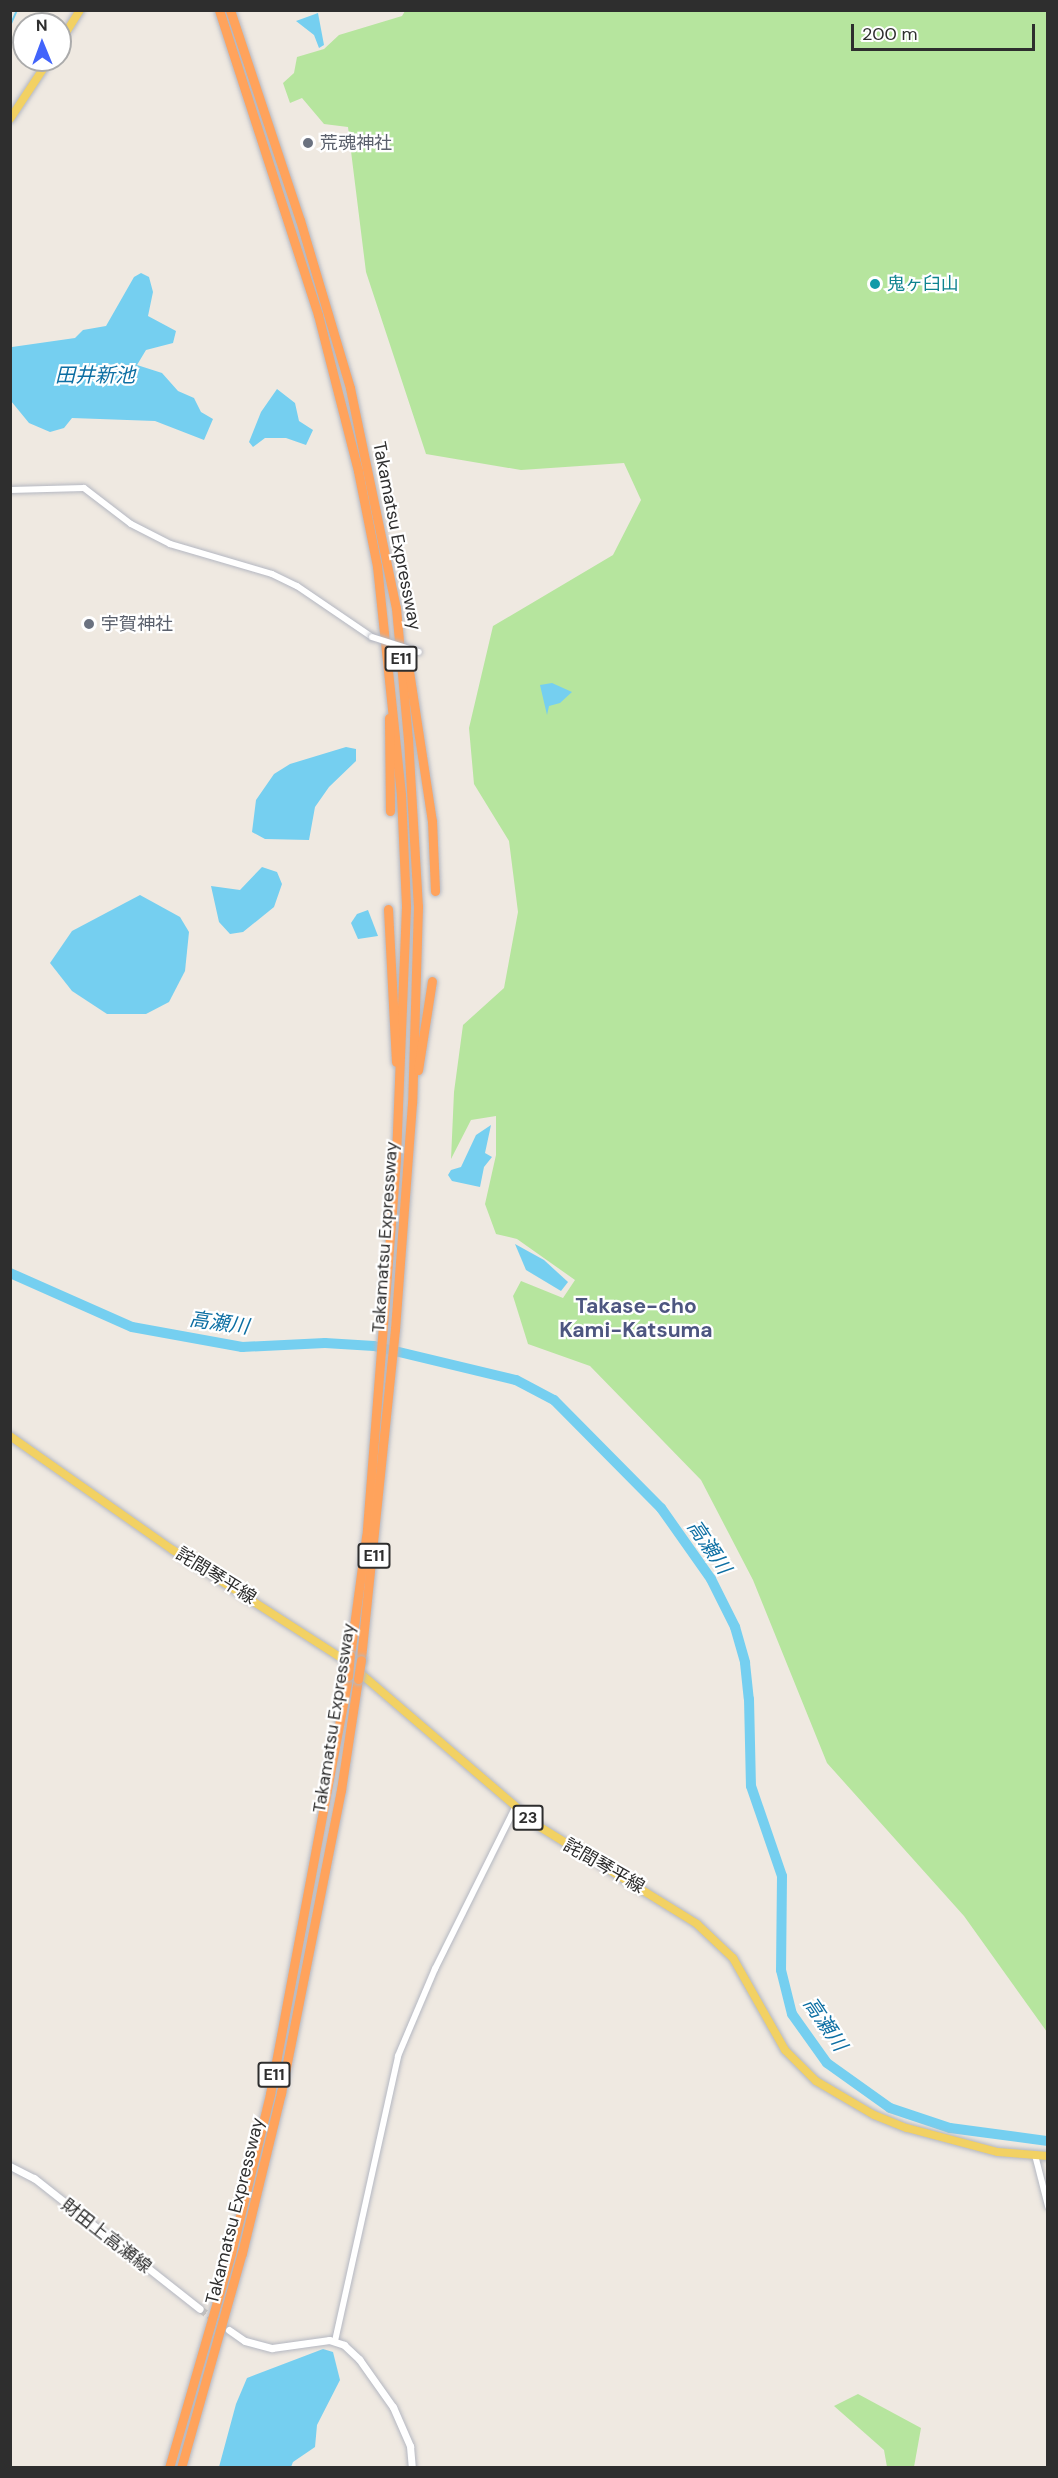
<!DOCTYPE html>
<meta charset="utf-8">
<style>
body{margin:0}
#map{position:relative;width:1058px;height:2478px;overflow:hidden;background:#efe9e1;font-family:"DM Sans","Noto Sans JP",sans-serif}
div>[style]{position:absolute}
.green>*{inset:0;background:#b6e59e}
.water>*{inset:0;background:#75cff0}
.stream>*{height:1.5px;margin:-0.75px;padding:0 0.75px;transform-origin:0.75px;border-radius:0.75px;background:#75cff0}
.river>*{height:10px;margin:-5px;padding:0 5px;transform-origin:5px;border-radius:5px;background:#75cff0}
.secondary-tunnel>*{height:7px;margin-top:-3.5px;transform-origin:0;background:repeating-linear-gradient(90deg,#c8c4bd 0 7px,transparent 0 10.5px)}
.roads{filter:drop-shadow(0 0 2px #b4b7c1) drop-shadow(0 0 2px #b4b7c1)}
.tertiary>*{height:6px;margin:-3px;padding:0 3px;transform-origin:3px;border-radius:3px;background:#fff}
.secondary>*{height:7px;margin:-3.5px;padding:0 3.5px;transform-origin:3.5px;border-radius:3.5px;background:#fff}
.primary>*{height:8px;margin:-4px;padding:0 4px;transform-origin:4px;border-radius:4px;background:#f2d163}
.motorway>*{height:9px;margin:-4.5px;padding:0 4.5px;transform-origin:4.5px;border-radius:4.5px;background:#ffa35c}
.bridges{filter:drop-shadow(0 0 2px #b4b7c1) drop-shadow(0 0 2px #b4b7c1)}
.tertiary-bridge>*{height:6px;margin:-3px;padding:0 3px;transform-origin:3px;border-radius:3px;background:#fff}
.motorway-bridge>*{height:9px;margin:-4.5px;padding:0 4.5px;transform-origin:4.5px;border-radius:4.5px;background:#ffa35c}
.dots>*{width:16px;height:16px;translate:-50% -50%;box-sizing:border-box;border:3px solid #fff;border-radius:50%}
span{translate:-50% -50%;white-space:nowrap;text-align:center;line-height:1.15;-webkit-text-stroke:4.5px #fff;paint-order:stroke}
.shield-label span{padding:2px 4px;background:#fff;border:2px solid;border-radius:4px;-webkit-text-stroke-width:0}
.shield-label{font-size:16px;color:#2e2e2e;font-weight:700}
.worship-label{font-size:18px;color:#5b616d}
.left{translate:0 -50%;text-align:left}
.culture-label{font-size:18px;color:#0d838f}
.street-label{font-size:18px;color:#2e2e2e}
.water-label{font-size:20px;color:#0d6fa3;font-style:italic}
.quarter-label{font-size:21px;color:#4d5680;font-weight:700}
.frame{position:absolute;inset:0;border:12px solid #2e2e2e;pointer-events:none}
.north{position:absolute;left:12px;top:12px;width:60px;height:60px;box-sizing:border-box;background:#fff;border:2px solid #ababab;border-radius:50%;rotate:359deg;font-size:16px;font-weight:700;line-height:24px;text-align:center;color:#2e2e2e}
.north::after{content:'';display:block;margin:auto;width:21px;height:27px;background:#4264fb;clip-path:polygon(50% 0,100% 100%,50% 72%,0 100%)}
.scale{position:absolute;left:851px;top:24px;width:184px;height:27px;box-sizing:border-box;border:3px solid #2e2e2e;border-top:0;padding-left:8px;font-size:18px;line-height:21px;white-space:nowrap;color:#2e2e2e;-webkit-text-stroke:4px #fff;paint-order:stroke}
</style>
<div id="map">
<div class="green">
<div style="clip-path:polygon(405px 11px,1047px 11px,1047px 2032px,964px 1916px,827px 1763px,753px 1580px,701px 1480px,590px 1366px,528px 1344px,513px 1296px,521px 1281px,563px 1298px,575px 1280px,517px 1239px,496px 1234px,485px 1204px,496px 1155px,496px 1116px,471px 1120px,451px 1159px,454px 1092px,463px 1025px,504px 988px,518px 912px,509px 841px,474px 784px,469px 728px,493px 626px,613px 555px,641px 500px,624px 463px,521px 470px,426px 454px,366px 272px,348px 127px,324px 124px,302px 98px,290px 103px,283px 83px,294px 73px,297px 57px,324px 49px,339px 35px,402px 16px)"></div>
<div style="clip-path:polygon(858px 2394px,921px 2428px,914px 2467px,887px 2467px,884px 2450px,834px 2406px)"></div>
</div>
<div class="water">
<div style="clip-path:polygon(318px 13px,324px 45px,319px 48px,314px 35px,296px 21px)"></div>
<div style="clip-path:polygon(141px 273px,149px 277px,153px 292px,148px 316px,176px 331px,173px 343px,146px 350px,137px 365px,162px 373px,178px 391px,194px 398px,201px 412px,213px 419px,204px 440px,155px 421px,72px 418px,64px 428px,50px 432px,29px 423px,11px 401px,12px 347px,75px 338px,83px 330px,106px 326px,134px 277px)"></div>
<div style="clip-path:polygon(277px 389px,295px 403px,299px 421px,313px 430px,306px 445px,286px 438px,265px 438px,253px 447px,249px 442px,261px 412px)"></div>
<div style="clip-path:polygon(552px 683px,572px 692px,560px 703px,549px 706px,547px 715px,540px 685px)"></div>
<div style="clip-path:polygon(346px 747px,356px 749px,356px 761px,329px 787px,315px 807px,309px 840px,265px 839px,252px 832px,256px 800px,274px 774px,290px 764px)"></div>
<div style="clip-path:polygon(262px 867px,277px 872px,282px 884px,274px 907px,243px 932px,230px 934px,219px 922px,211px 886px,240px 890px)"></div>
<div style="clip-path:polygon(140px 895px,180px 917px,189px 932px,185px 971px,169px 1002px,146px 1014px,107px 1014px,72px 991px,50px 963px,72px 931px)"></div>
<div style="clip-path:polygon(368px 910px,378px 936px,358px 939px,351px 923px,357px 914px)"></div>
<div style="clip-path:polygon(491px 1125px,485px 1153px,492px 1157px,484px 1167px,480px 1187px,452px 1181px,448px 1175px,451px 1170px,461px 1167px,476px 1135px)"></div>
<div style="clip-path:polygon(515px 1244px,544px 1260px,568px 1282px,561px 1291px,526px 1270px)"></div>
<div style="clip-path:polygon(323px 2349px,333px 2352px,340px 2380px,317px 2425px,315px 2447px,293px 2462px,291px 2467px,219px 2467px,236px 2404px,247px 2378px)"></div>
</div>
<div class="stream">
<div style="left:10px;top:26px;width:17px;rotate:-66deg"></div>
</div>
<div class="river">
<div style="left:10px;top:1273px;width:133px;rotate:23.9deg"></div>
<div style="left:132px;top:1327px;width:112px;rotate:10.3deg"></div>
<div style="left:242px;top:1347px;width:83px;rotate:-2.8deg"></div>
<div style="left:325px;top:1343px;width:49px;rotate:3.5deg"></div>
<div style="left:374px;top:1346px;width:146px;rotate:13.5deg"></div>
<div style="left:516px;top:1380px;width:43px;rotate:27.8deg"></div>
<div style="left:554px;top:1400px;width:152px;rotate:45.3deg"></div>
<div style="left:661px;top:1508px;width:87px;rotate:54.8deg"></div>
<div style="left:711px;top:1579px;width:54px;rotate:63.4deg"></div>
<div style="left:735px;top:1627px;width:37px;rotate:74deg"></div>
<div style="left:745px;top:1663px;width:36px;rotate:84deg"></div>
<div style="left:749px;top:1699px;width:87px;rotate:88.7deg"></div>
<div style="left:751px;top:1786px;width:95px;rotate:71deg"></div>
<div style="left:782px;top:1876px;width:94px;rotate:90.6deg"></div>
<div style="left:781px;top:1970px;width:45px;rotate:76deg"></div>
<div style="left:792px;top:2014px;width:60px;rotate:54.5deg"></div>
<div style="left:827px;top:2063px;width:77px;rotate:35.5deg"></div>
<div style="left:890px;top:2108px;width:63px;rotate:18.4deg"></div>
<div style="left:950px;top:2128px;width:99px;rotate:7.6deg"></div>
</div>
<div class="secondary-tunnel">
<div style="left:200px;top:2309px;width:30px;rotate:34deg"></div>
</div>
<div class="roads">
<div class="tertiary">
<div style="left:10px;top:490px;width:74px;rotate:-1.5deg"></div>
<div style="left:84px;top:488px;width:59px;rotate:37.5deg"></div>
<div style="left:131px;top:524px;width:44px;rotate:27.1deg"></div>
<div style="left:170px;top:544px;width:106px;rotate:16.4deg"></div>
<div style="left:272px;top:574px;width:28px;rotate:26deg"></div>
<div style="left:297px;top:586px;width:91px;rotate:34.2deg"></div>
<div style="left:1035px;top:2155px;width:53px;rotate:75.7deg"></div>
<div style="left:335px;top:2341px;width:292px;rotate:-77.5deg"></div>
<div style="left:398px;top:2056px;width:95px;rotate:-67deg"></div>
<div style="left:435px;top:1969px;width:180px;rotate:-63.6deg"></div>
</div>
<div class="secondary">
<div style="left:10px;top:2166px;width:27px;rotate:27deg"></div>
<div style="left:34px;top:2178px;width:211px;rotate:38.3deg"></div>
<div style="left:229px;top:2330px;width:19px;rotate:35deg"></div>
<div style="left:245px;top:2341px;width:28px;rotate:15deg"></div>
<div style="left:272px;top:2348px;width:58px;rotate:-8deg"></div>
<div style="left:329px;top:2340px;width:16px;rotate:18deg"></div>
<div style="left:344px;top:2345px;width:21px;rotate:43deg"></div>
<div style="left:359px;top:2359px;width:59px;rotate:54.7deg"></div>
<div style="left:393px;top:2407px;width:43px;rotate:66.4deg"></div>
<div style="left:410px;top:2446px;width:22px;rotate:85deg"></div>
</div>
<div class="primary">
<div style="left:60px;top:42px;width:38px;rotate:-58deg"></div>
<div style="left:10px;top:119px;width:71px;rotate:-56.5deg"></div>
<div style="left:10px;top:1436px;width:199px;rotate:35deg"></div>
<div style="left:173px;top:1550px;width:206px;rotate:32.7deg"></div>
<div style="left:346px;top:1661px;width:255px;rotate:40.6deg"></div>
<div style="left:540px;top:1827px;width:185px;rotate:31.7deg"></div>
<div style="left:697px;top:1924px;width:50px;rotate:43.4deg"></div>
<div style="left:733px;top:1958px;width:106px;rotate:60.5deg"></div>
<div style="left:785px;top:2050px;width:44px;rotate:45deg"></div>
<div style="left:816px;top:2081px;width:67px;rotate:30.4deg"></div>
<div style="left:874px;top:2115px;width:35px;rotate:22deg"></div>
<div style="left:907px;top:2128px;width:94px;rotate:14.8deg"></div>
<div style="left:998px;top:2152px;width:50px;rotate:4.6deg"></div>
</div>
<div class="motorway">
<div style="left:219px;top:10px;width:321px;rotate:72deg"></div>
<div style="left:318px;top:315px;width:161px;rotate:75.6deg"></div>
<div style="left:358px;top:471px;width:97px;rotate:78.7deg"></div>
<div style="left:377px;top:566px;width:230px;rotate:84deg"></div>
<div style="left:401px;top:795px;width:112px;rotate:87.4deg"></div>
<div style="left:406px;top:907px;width:253px;rotate:92.3deg"></div>
<div style="left:396px;top:1160px;width:378px;rotate:94.5deg"></div>
<div style="left:366px;top:1537px;width:119px;rotate:97.7deg"></div>
<div style="left:230px;top:10px;width:221px;rotate:71.6deg"></div>
<div style="left:300px;top:220px;width:175px;rotate:73.4deg"></div>
<div style="left:350px;top:388px;width:225px;rotate:78.2deg"></div>
<div style="left:396px;top:608px;width:132px;rotate:84.8deg"></div>
<div style="left:408px;top:739px;width:167px;rotate:86.6deg"></div>
<div style="left:418px;top:906px;width:197px;rotate:91.7deg"></div>
<div style="left:412px;top:1103px;width:227px;rotate:94.3deg"></div>
<div style="left:395px;top:1329px;width:333px;rotate:95.9deg"></div>
<div style="left:407px;top:658px;width:165px;rotate:81.3deg"></div>
<div style="left:432px;top:821px;width:70px;rotate:87.5deg"></div>
<div style="left:389px;top:718px;width:93px;rotate:89.4deg"></div>
<div style="left:388px;top:909px;width:153px;rotate:87deg"></div>
<div style="left:418px;top:1070px;width:90px;rotate:-81.1deg"></div>
<div style="left:169px;top:2468px;width:224px;rotate:-73.9deg"></div>
<div style="left:231px;top:2253px;width:164px;rotate:-76.2deg"></div>
<div style="left:270px;top:2094px;width:425px;rotate:-79.4deg"></div>
<div style="left:181px;top:2468px;width:223px;rotate:-74.2deg"></div>
<div style="left:242px;top:2253px;width:165px;rotate:-76.3deg"></div>
<div style="left:281px;top:2093px;width:309px;rotate:-78.8deg"></div>
<div style="left:341px;top:1790px;width:112px;rotate:-81.3deg"></div>
</div>
</div>
<div class="bridges">
<div class="tertiary-bridge">
<div style="left:372px;top:637px;width:49px;rotate:17.7deg"></div>
</div>
<div class="motorway-bridge">
<div style="left:348px;top:1676px;width:21px;rotate:-85deg"></div>
<div style="left:358px;top:1679px;width:19px;rotate:-81deg"></div>
</div>
</div>
<div class="dots">
<div style="left:308px;top:143px;background:#6b7280"></div>
<div style="left:875px;top:284px;background:#0f9aa8"></div>
<div style="left:89px;top:624px;background:#6b7280"></div>
</div>
<div class="shield-label">
<span style="left:401px;top:659px">E11</span>
<span style="left:374px;top:1556px">E11</span>
<span style="left:528px;top:1818px">23</span>
<span style="left:274px;top:2075px">E11</span>
</div>
<div class="worship-label">
<span class="left" style="left:320px;top:143px">荒魂神社</span>
<span class="left" style="left:101px;top:624px">宇賀神社</span>
</div>
<div class="culture-label">
<span class="left" style="left:887px;top:284px">鬼ヶ臼山</span>
</div>
<div class="street-label">
<span style="left:397px;top:536px;rotate:79deg">Takamatsu Expressway</span>
<span style="left:385px;top:1237px;rotate:-86deg">Takamatsu Expressway</span>
<span style="left:216px;top:1576px;rotate:32deg">詫間琴平線</span>
<span style="left:334px;top:1718px;rotate:-81deg">Takamatsu Expressway</span>
<span style="left:604px;top:1866px;rotate:30deg">詫間琴平線</span>
<span style="left:235px;top:2211px;rotate:-76deg">Takamatsu Expressway</span>
<span style="left:106px;top:2236px;rotate:38deg">財田上高瀬線</span>
</div>
<div class="water-label">
<span style="left:95px;top:375px">田井新池</span>
<span style="left:219px;top:1323px;rotate:8deg">高瀬川</span>
<span style="left:709px;top:1547px;rotate:56deg">高瀬川</span>
<span style="left:825px;top:2024px;rotate:56deg">高瀬川</span>
</div>
<div class="quarter-label">
<span style="left:636px;top:1318px">Takase-cho<br>Kami-Katsuma</span>
</div>
<div class="frame"></div>
<div class="north">N</div>
<div class="scale">200 m</div>
</div>
